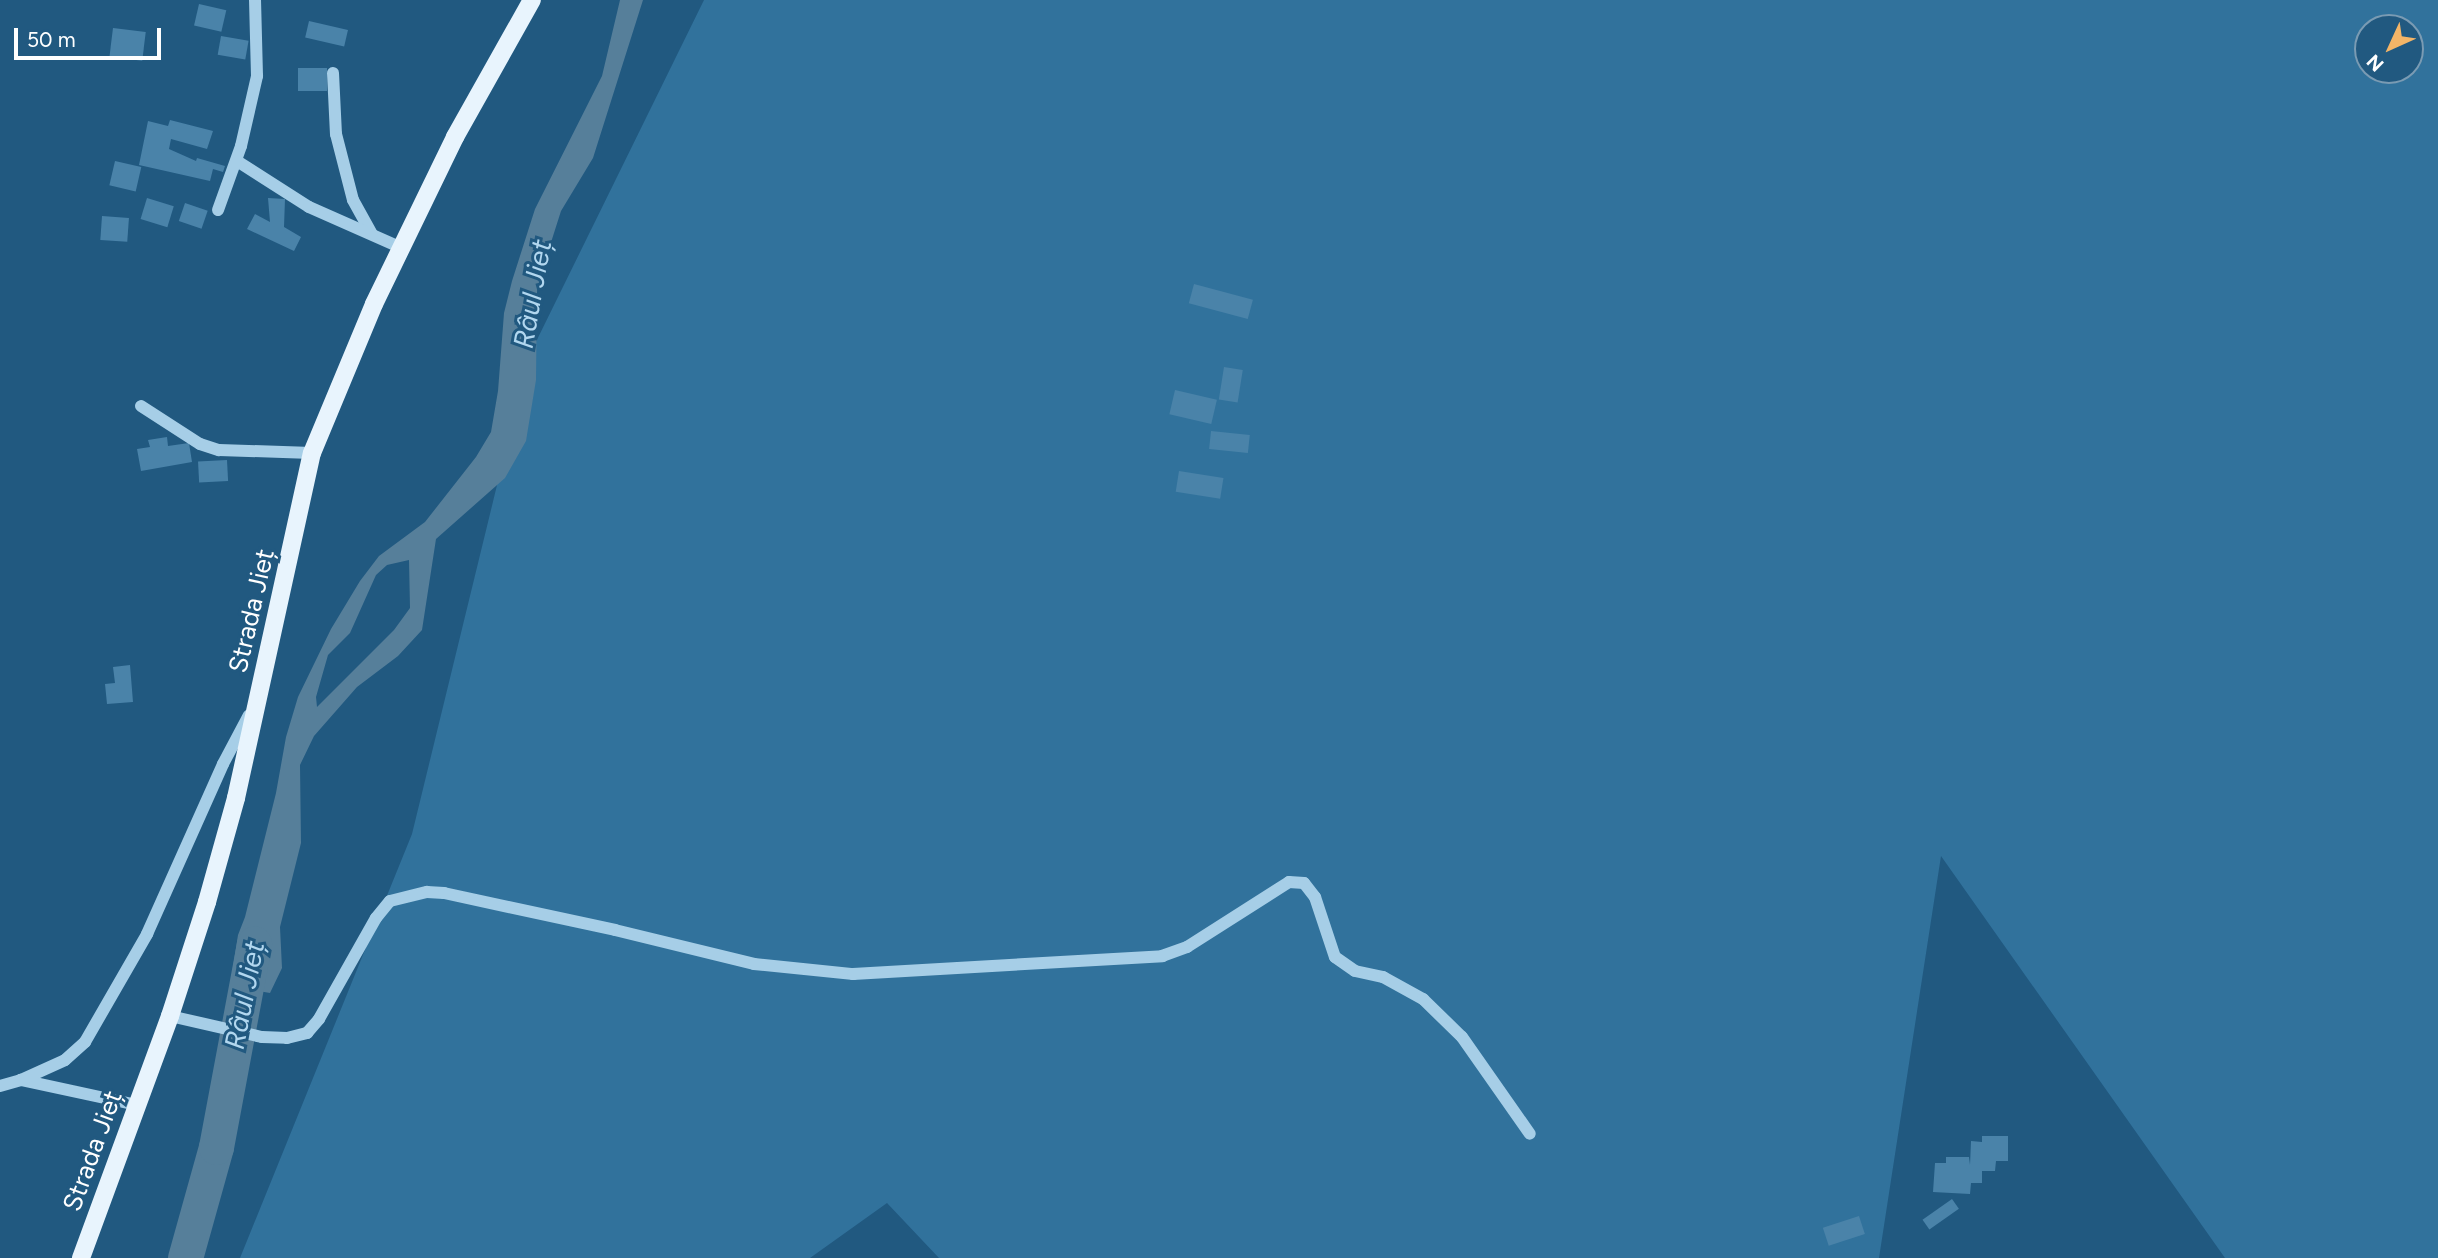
<!DOCTYPE html>
<meta charset="utf-8">
<style>
body{margin:0}
#map{position:relative;width:2438px;height:1258px;overflow:hidden;background:#215980;font-family:Figtree,sans-serif}
div>[style]{position:absolute}
.green>*{inset:0;background:#31729c}
.water>*{inset:0;background:#567f9a}
.river>*{height:35px;margin:-17.5px;padding:0 17.5px;transform-origin:17.5px;border-radius:17.5px;background:#567f9a}
.building>*{inset:0;background:#4a83a9;transform-origin:0 0}
.minor>*{height:12px;margin:-6px;padding:0 6px;transform-origin:6px;border-radius:6px;background:#a6cee7}
.major>*{height:18px;margin:-9px;padding:0 9px;transform-origin:9px;border-radius:9px;background:#e8f4fd}
span{translate:-50% -50%;white-space:nowrap;text-align:center;line-height:1.15;-webkit-text-stroke:6px #215980;paint-order:stroke}
.street-label{font-size:26px;color:#fff}
.water-label{font-size:28px;color:#b2d7ef;font-style:italic}
.north{position:absolute;left:2354px;top:14px;width:70px;height:70px;box-sizing:border-box;background:#215980;border:2px solid #7a9bb3;border-radius:50%;rotate:225deg;font-size:19px;font-weight:700;line-height:28px;text-align:center;color:#fff}
.north::after{content:'';display:block;margin:auto;width:24px;height:32px;background:#f4b567;clip-path:polygon(50% 0,100% 100%,50% 72%,0 100%)}
.scale{position:absolute;left:14px;top:28px;width:147px;height:32px;box-sizing:border-box;border:4px solid #fff;border-top:0;padding-left:9px;font-size:21px;line-height:24px;white-space:nowrap;color:#fff;-webkit-text-stroke:5px #215980;paint-order:stroke}
</style>
<div id="map">
<div class="green">
<div style="clip-path:polygon(evenodd,704px 0,2438px 0,2438px 1258px,2225px 1258px,1941px 856px,1879px 1258px,939px 1258px,887px 1203px,810px 1258px,240px 1258px,412px 834px,528px 358px,704px 0,2368px 28px,2410px 28px,2410px 70px,2368px 70px,2368px 28px)"></div>
</div>
<div class="water">
<div style="clip-path:polygon(evenodd,620px 0,643px 0,593px 158px,561px 211px,540px 277px,537px 292px,536px 380px,526px 441px,505px 478px,436px 539px,422px 630px,398px 656px,357px 687px,314px 736px,300px 765px,301px 843px,280px 927px,282px 968px,270px 993px,230px 986px,238px 935px,245px 917px,276px 793px,286px 737px,298px 697px,331px 629px,360px 581px,379px 556px,425px 522px,476px 457px,491px 432px,498px 391px,504px 313px,512px 281px,535px 209px,602px 76px,620px 0,409px 560px,410px 608px,394px 630px,317px 707px,316px 697px,328px 655px,350px 633px,376px 575px,387px 565px,409px 560px)"></div>
</div>
<div class="river">
<div style="left:185px;top:1258px;width:115px;rotate:-74.4deg"></div>
<div style="left:216px;top:1147px;width:207px;rotate:-79.4deg"></div>
</div>
<div class="building">
<div style="left:199px;top:4px;width:28px;height:22px;rotate:13deg"></div>
<div style="left:309px;top:21px;width:40px;height:17px;rotate:13deg"></div>
<div style="left:113px;top:28px;width:33px;height:29px;rotate:7deg"></div>
<div style="left:221px;top:36px;width:28px;height:19px;rotate:10deg"></div>
<div style="left:327px;top:68px;width:23px;height:29px;rotate:90deg"></div>
<div style="clip-path:polygon(170px 120px,213px 131px,207px 149px,171px 139px,169px 149px,196px 161px,197px 158px,225px 166px,223px 172px,213px 169px,210px 181px,139px 165px,148px 121px,168px 126px)"></div>
<div style="left:115px;top:161px;width:27px;height:25px;rotate:13deg"></div>
<div style="left:147px;top:198px;width:28px;height:22px;rotate:17deg"></div>
<div style="clip-path:polygon(268px 198px,285px 199px,284px 227px,301px 237px,294px 251px,247px 229px,255px 214px,270px 222px)"></div>
<div style="left:185px;top:203px;width:24px;height:19px;rotate:19deg"></div>
<div style="left:102px;top:216px;width:27px;height:24px;rotate:4deg"></div>
<div style="left:1194px;top:284px;width:61px;height:20px;rotate:15deg"></div>
<div style="left:1224px;top:367px;width:19px;height:33px;rotate:9deg"></div>
<div style="left:1175px;top:390px;width:43px;height:25px;rotate:13deg"></div>
<div style="left:1211px;top:431px;width:39px;height:18px;rotate:6deg"></div>
<div style="clip-path:polygon(167px 437px,168px 446px,189px 443px,192px 462px,141px 471px,137px 449px,150px 447px,148px 440px)"></div>
<div style="left:227px;top:460px;width:21px;height:29px;rotate:87deg"></div>
<div style="left:1179px;top:471px;width:45px;height:21px;rotate:9deg"></div>
<div style="clip-path:polygon(130px 665px,133px 702px,107px 704px,105px 684px,115px 683px,113px 667px)"></div>
<div style="clip-path:polygon(1982px 1136px,2008px 1136px,2008px 1161px,1996px 1161px,1995px 1171px,1982px 1171px,1982px 1183px,1971px 1183px,1970px 1194px,1933px 1192px,1935px 1163px,1946px 1163px,1946px 1157px,1969px 1157px,1970px 1165px,1971px 1141px,1982px 1142px)"></div>
<div style="left:1952px;top:1199px;width:12px;height:36px;rotate:55deg"></div>
<div style="left:1859px;top:1216px;width:19px;height:38px;rotate:72deg"></div>
</div>
<div class="minor">
<div style="left:333px;top:73px;width:61px;rotate:87.2deg"></div>
<div style="left:336px;top:134px;width:68px;rotate:75.6deg"></div>
<div style="left:353px;top:200px;width:38px;rotate:61deg"></div>
<div style="left:237px;top:161px;width:85px;rotate:32.6deg"></div>
<div style="left:309px;top:207px;width:102px;rotate:23.8deg"></div>
<div style="left:218px;top:210px;width:68px;rotate:-70.2deg"></div>
<div style="left:241px;top:146px;width:72px;rotate:-77.1deg"></div>
<div style="left:257px;top:76px;width:76px;rotate:-91.5deg"></div>
<div style="left:141px;top:406px;width:70px;rotate:32.8deg"></div>
<div style="left:200px;top:444px;width:20px;rotate:18deg"></div>
<div style="left:219px;top:450px;width:93px;rotate:1.8deg"></div>
<div style="left:170px;top:1016px;width:94px;rotate:12.9deg"></div>
<div style="left:262px;top:1037px;width:25px;rotate:2deg"></div>
<div style="left:287px;top:1038px;width:21px;rotate:-14deg"></div>
<div style="left:307px;top:1033px;width:18px;rotate:-49deg"></div>
<div style="left:319px;top:1019px;width:116px;rotate:-60.6deg"></div>
<div style="left:376px;top:918px;width:22px;rotate:-51deg"></div>
<div style="left:390px;top:901px;width:38px;rotate:-14deg"></div>
<div style="left:427px;top:892px;width:17px;rotate:3deg"></div>
<div style="left:444px;top:893px;width:175px;rotate:12.2deg"></div>
<div style="left:615px;top:930px;width:143px;rotate:13.7deg"></div>
<div style="left:754px;top:964px;width:100px;rotate:5.8deg"></div>
<div style="left:853px;top:974px;width:310px;rotate:-3.3deg"></div>
<div style="left:1162px;top:956px;width:27px;rotate:-20deg"></div>
<div style="left:1187px;top:947px;width:121px;rotate:-32.5deg"></div>
<div style="left:1289px;top:882px;width:15px;rotate:4deg"></div>
<div style="left:1304px;top:883px;width:18px;rotate:52deg"></div>
<div style="left:1315px;top:897px;width:63px;rotate:71.6deg"></div>
<div style="left:1335px;top:957px;width:24px;rotate:35deg"></div>
<div style="left:1355px;top:971px;width:29px;rotate:12deg"></div>
<div style="left:1383px;top:977px;width:46px;rotate:28.8deg"></div>
<div style="left:1423px;top:999px;width:54px;rotate:44.3deg"></div>
<div style="left:1462px;top:1037px;width:118px;rotate:55deg"></div>
<div style="left:0;top:1086px;width:22px;rotate:-16deg"></div>
<div style="left:137px;top:1105px;width:119px;rotate:-167.8deg"></div>
<div style="left:21px;top:1080px;width:48px;rotate:-24.4deg"></div>
<div style="left:65px;top:1060px;width:27px;rotate:-42deg"></div>
<div style="left:85px;top:1042px;width:125px;rotate:-60.1deg"></div>
<div style="left:147px;top:934px;width:186px;rotate:-65.9deg"></div>
<div style="left:223px;top:764px;width:55px;rotate:-62deg"></div>
</div>
<div class="major">
<div style="left:81px;top:1258px;width:258px;rotate:-69.8deg"></div>
<div style="left:170px;top:1016px;width:120px;rotate:-72deg"></div>
<div style="left:207px;top:902px;width:108px;rotate:-74.4deg"></div>
<div style="left:236px;top:798px;width:353px;rotate:-77.6deg"></div>
<div style="left:312px;top:453px;width:161px;rotate:-67.4deg"></div>
<div style="left:374px;top:304px;width:186px;rotate:-64.1deg"></div>
<div style="left:455px;top:137px;width:157px;rotate:-60.7deg"></div>
</div>
<div class="street-label">
<span style="left:252px;top:611px;rotate:-77deg">Strada Jieț</span>
<span style="left:93px;top:1151px;rotate:-70deg">Strada Jieț</span>
</div>
<div class="water-label">
<span style="left:532px;top:294px;rotate:-80deg">Râul Jieț</span>
<span style="left:244px;top:995px;rotate:-79deg">Râul Jieț</span>
</div>
<div class="north">N</div>
<div class="scale">50 m</div>
</div>
